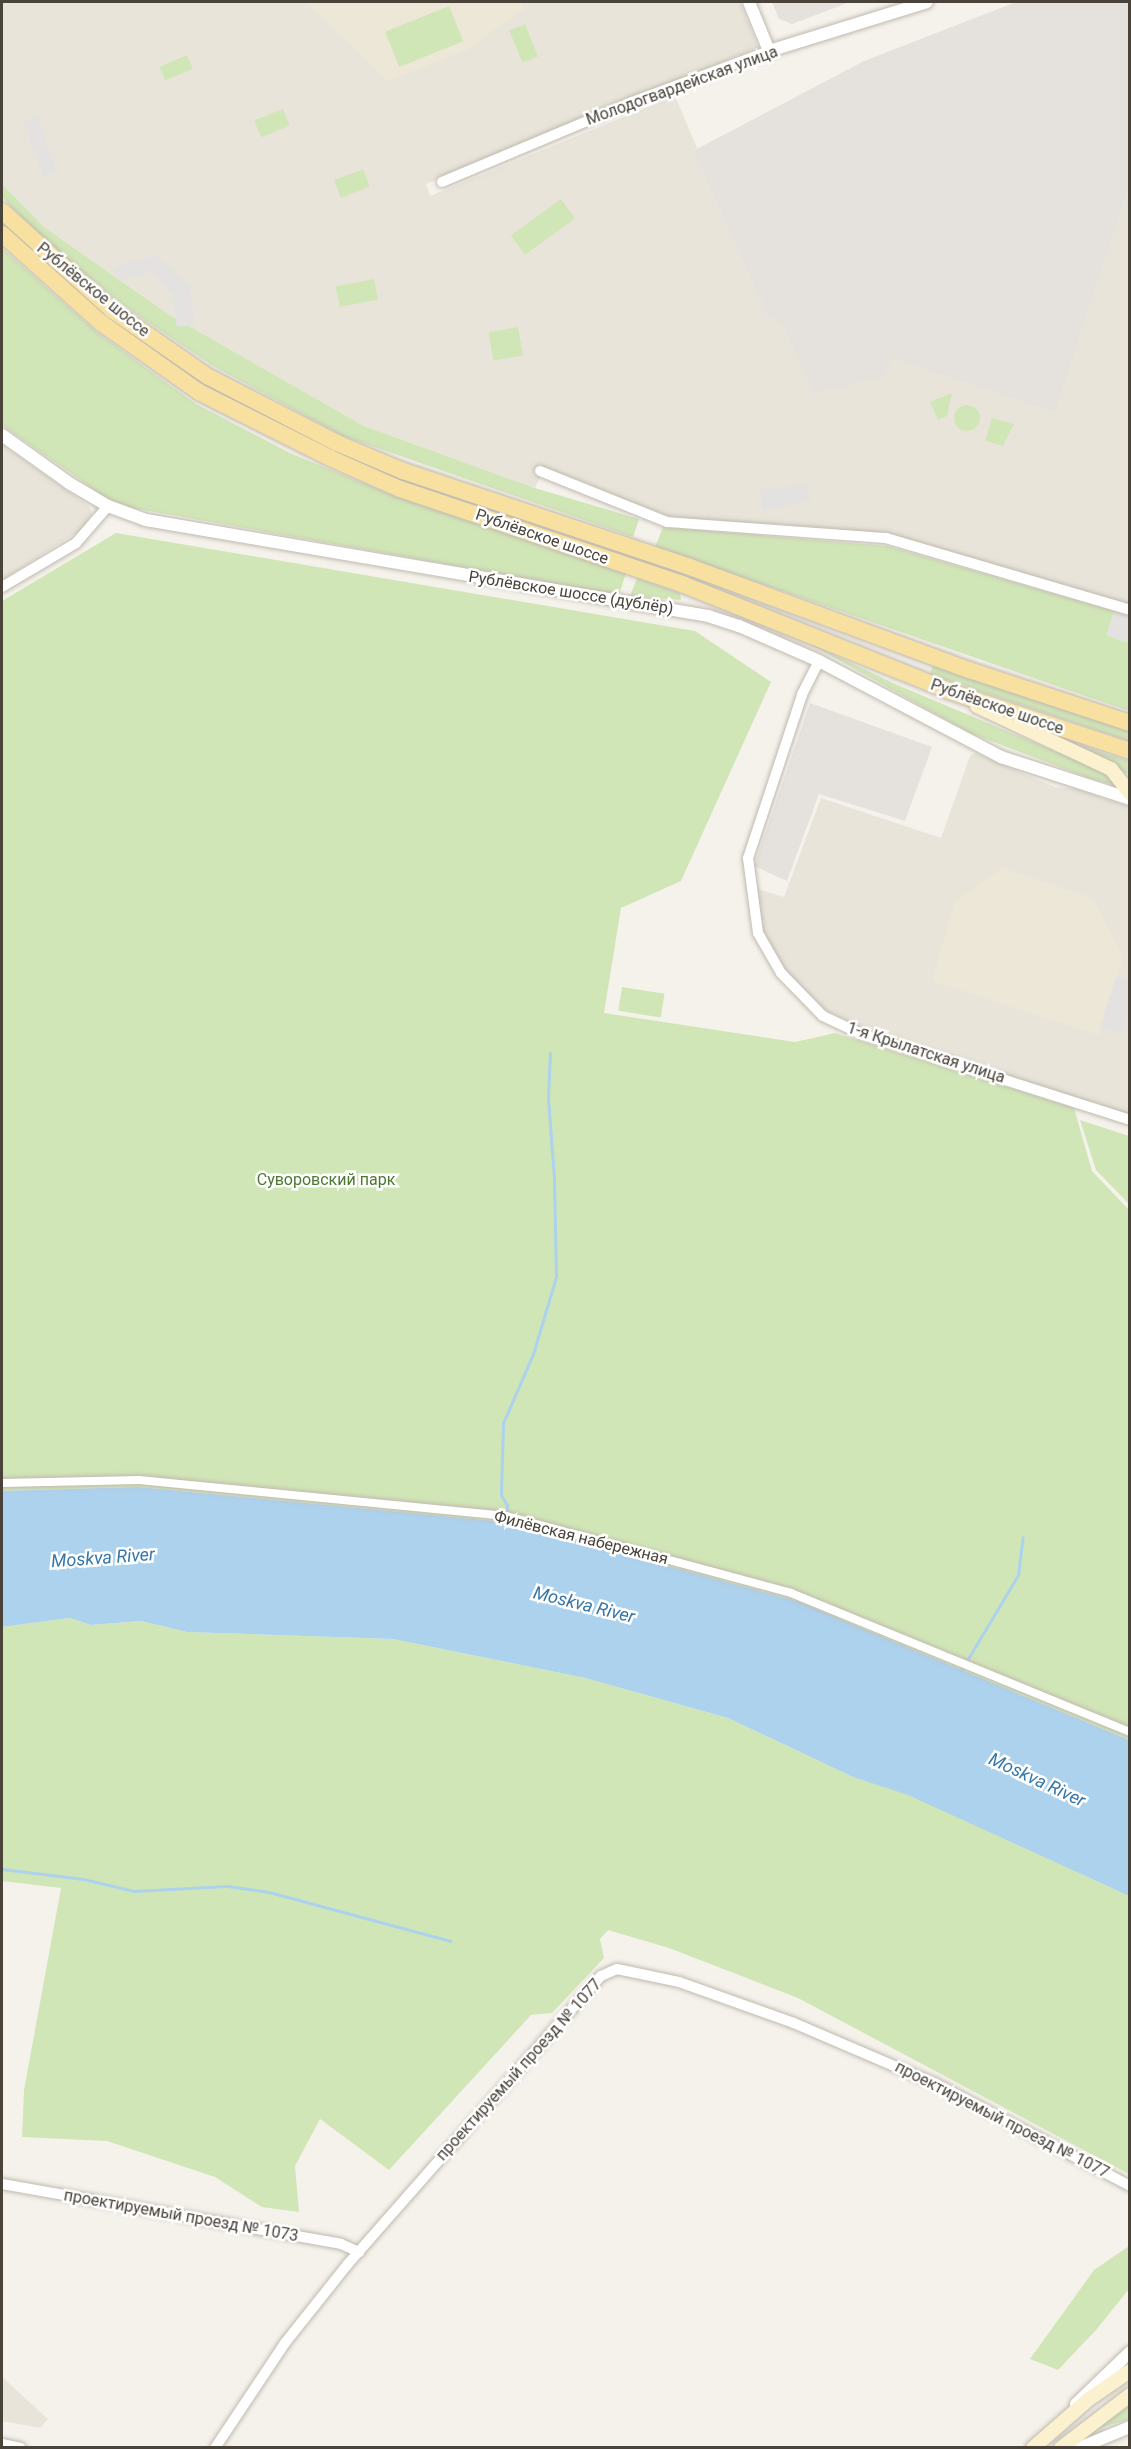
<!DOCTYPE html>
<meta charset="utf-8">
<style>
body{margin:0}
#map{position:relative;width:1131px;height:2449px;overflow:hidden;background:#f5f2ec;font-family:Roboto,sans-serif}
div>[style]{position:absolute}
.residential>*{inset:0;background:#e8e4da}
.industrial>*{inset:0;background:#e5e1dd}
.education>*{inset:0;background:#ede7d7}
.green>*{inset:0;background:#d1e6b7;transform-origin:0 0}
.round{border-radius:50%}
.parking>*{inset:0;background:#e4e2e0;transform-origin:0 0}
.water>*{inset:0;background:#add2ed}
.stream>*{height:3px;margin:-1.5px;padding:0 1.5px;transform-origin:1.5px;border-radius:1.5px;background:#add2ed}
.roads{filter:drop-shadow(0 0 2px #c0baaf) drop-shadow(0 0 2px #c0baaf)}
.pedestrian>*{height:8px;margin:-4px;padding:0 4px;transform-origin:4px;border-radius:4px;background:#fff}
.minor>*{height:10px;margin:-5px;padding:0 5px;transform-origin:5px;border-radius:5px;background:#fff}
.tertiary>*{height:12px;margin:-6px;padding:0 6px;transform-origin:6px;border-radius:6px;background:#fff}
.secondary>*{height:14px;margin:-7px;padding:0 7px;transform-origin:7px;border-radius:7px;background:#fcf1cf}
.primary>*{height:16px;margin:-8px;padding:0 8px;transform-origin:8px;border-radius:8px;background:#f8e0a1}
span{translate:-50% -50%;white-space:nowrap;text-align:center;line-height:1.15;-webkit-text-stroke:5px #fff;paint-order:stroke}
.street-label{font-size:16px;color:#49433a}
.park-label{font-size:16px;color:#4b782f}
.water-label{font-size:18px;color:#3677a8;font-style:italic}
.frame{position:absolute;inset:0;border:3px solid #49433a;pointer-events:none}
</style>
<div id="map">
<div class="residential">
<div style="clip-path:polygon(2px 2px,740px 2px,758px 47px,426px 184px,430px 196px,675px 96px,697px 148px,693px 151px,768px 318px,781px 323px,813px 393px,891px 359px,1055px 413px,1129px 189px,1129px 605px,888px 534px,671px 520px,544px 469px,535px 488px,364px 426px,168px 314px,44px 227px,2px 184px)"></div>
<div style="clip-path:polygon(2px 445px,89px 506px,92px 514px,82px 529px,2px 580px)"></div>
<div style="clip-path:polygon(975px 753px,1055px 787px,1076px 789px,1129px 807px,1129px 1118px,862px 1028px,818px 1006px,785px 970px,762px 931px,755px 888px,784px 897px,821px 798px,941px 838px,970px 756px)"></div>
<div style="clip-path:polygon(2px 2377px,48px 2419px,40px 2428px,2px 2421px)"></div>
</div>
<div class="industrial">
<div style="clip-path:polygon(772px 2px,850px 2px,792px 24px,779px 19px)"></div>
<div style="clip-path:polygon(1016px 2px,1129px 2px,1129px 189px,1055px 413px,891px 359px,885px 377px,813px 393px,781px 323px,768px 318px,693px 151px,864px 61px)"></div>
<div style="clip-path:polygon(810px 703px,932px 747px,905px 821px,819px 794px,787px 881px,754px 866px)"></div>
</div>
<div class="education">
<div style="clip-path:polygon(306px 2px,521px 2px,524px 9px,468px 49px,388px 81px)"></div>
<div style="clip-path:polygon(1002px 868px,1093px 898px,1123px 958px,1098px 1035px,932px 981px,955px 902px)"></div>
</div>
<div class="green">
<div style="left:449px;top:6px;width:38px;height:69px;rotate:68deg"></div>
<div style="left:525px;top:24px;width:35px;height:17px;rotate:68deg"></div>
<div style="left:187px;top:55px;width:15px;height:30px;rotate:67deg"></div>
<div style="left:283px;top:109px;width:18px;height:31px;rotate:68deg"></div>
<div style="left:363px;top:169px;width:19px;height:31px;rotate:69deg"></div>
<div style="clip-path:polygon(2px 184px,44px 227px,168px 314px,364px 426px,535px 488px,639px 519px,633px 537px,343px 436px,213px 366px,120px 303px,39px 235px,2px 197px)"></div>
<div style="left:561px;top:199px;width:24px;height:62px;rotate:54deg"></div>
<div style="clip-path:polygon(2px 248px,94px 330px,196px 404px,292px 454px,385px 492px,626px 573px,619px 595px,116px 505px,2px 425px)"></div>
<div style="left:374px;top:279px;width:21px;height:39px;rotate:79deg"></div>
<div style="left:518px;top:327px;width:29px;height:30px;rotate:80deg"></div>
<div style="clip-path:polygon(952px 393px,947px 416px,938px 420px,930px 402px)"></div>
<div class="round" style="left:954px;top:405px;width:26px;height:26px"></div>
<div style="clip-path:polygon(992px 418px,1014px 424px,1003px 446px,985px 441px)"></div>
<div style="clip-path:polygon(663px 527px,887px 546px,1114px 611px,1107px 635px,1129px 643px,1129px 711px,655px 547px)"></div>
<div style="clip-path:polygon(116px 533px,695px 631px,771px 682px,681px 881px,621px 908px,604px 1013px,795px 1042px,835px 1033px,1074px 1108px,1092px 1171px,1129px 1210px,1129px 1740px,797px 1601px,505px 1522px,138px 1487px,2px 1491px,2px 601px)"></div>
<div style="clip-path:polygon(637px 578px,680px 593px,681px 600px,630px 596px)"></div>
<div style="clip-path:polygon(799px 638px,895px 684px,1102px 771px,1115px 780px,1111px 784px,1089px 778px,970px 733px)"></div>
<div style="clip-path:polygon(933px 665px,1129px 729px,1129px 741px,930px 674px)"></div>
<div style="clip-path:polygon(1039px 732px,1129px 761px,1129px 773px,1126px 774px,1112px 763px)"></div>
<div style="left:622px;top:987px;width:43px;height:24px;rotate:9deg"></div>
<div style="clip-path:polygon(1080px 1120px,1129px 1136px,1129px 1204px,1096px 1170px)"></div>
<div style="clip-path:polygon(70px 1618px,91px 1625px,141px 1621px,187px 1632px,393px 1639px,585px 1678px,728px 1718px,853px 1777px,908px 1794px,1129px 1896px,1129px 2174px,798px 1998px,669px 1948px,608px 1930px,600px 1939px,604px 1958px,552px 2013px,531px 2015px,389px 2170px,320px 2119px,295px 2166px,299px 2212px,262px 2207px,215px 2177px,107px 2141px,22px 2137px,24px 2090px,61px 1888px,2px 1881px,2px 1627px)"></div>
<div style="clip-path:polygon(1129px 2246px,1129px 2289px,1096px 2330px,1058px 2370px,1030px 2359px,1094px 2270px)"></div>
<div style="clip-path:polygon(1129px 2406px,1129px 2419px,1097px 2429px,1097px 2428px)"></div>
</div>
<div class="parking">
<div style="left:37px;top:116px;width:59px;height:15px;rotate:70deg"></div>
<div style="clip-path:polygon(156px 255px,190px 287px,195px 325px,177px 327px,172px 295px,152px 272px,118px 281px,114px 267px)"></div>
<div style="clip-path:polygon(807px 485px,810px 501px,763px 510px,759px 489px)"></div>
<div style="clip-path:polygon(1114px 611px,1129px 616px,1129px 643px,1107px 635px)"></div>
<div style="clip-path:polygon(1117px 975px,1129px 979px,1129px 1013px,1123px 1033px,1100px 1026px)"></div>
</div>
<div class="water">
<div style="clip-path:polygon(138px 1487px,505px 1522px,797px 1601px,1129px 1740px,1129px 1896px,908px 1795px,853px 1777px,728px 1718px,585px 1678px,393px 1639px,187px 1632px,141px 1621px,91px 1625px,70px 1618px,2px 1627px,2px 1491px)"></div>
</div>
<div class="stream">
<div style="left:505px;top:1522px;width:17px;rotate:-83deg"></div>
<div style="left:507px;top:1505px;width:12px;rotate:-121deg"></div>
<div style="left:501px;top:1495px;width:72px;rotate:-88.4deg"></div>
<div style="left:503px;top:1423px;width:75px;rotate:-66.5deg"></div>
<div style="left:533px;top:1354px;width:80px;rotate:-73.4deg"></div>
<div style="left:556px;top:1277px;width:99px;rotate:-91.2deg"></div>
<div style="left:554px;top:1178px;width:80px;rotate:-94.3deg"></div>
<div style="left:548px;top:1098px;width:45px;rotate:-87.5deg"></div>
<div style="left:960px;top:1672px;width:113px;rotate:-59.1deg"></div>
<div style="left:1018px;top:1575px;width:38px;rotate:-83deg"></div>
<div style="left:2px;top:1869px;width:82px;rotate:7deg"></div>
<div style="left:83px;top:1879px;width:52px;rotate:13.2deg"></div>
<div style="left:134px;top:1891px;width:93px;rotate:-3.1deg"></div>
<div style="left:227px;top:1886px;width:42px;rotate:8.1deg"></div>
<div style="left:269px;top:1892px;width:188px;rotate:15.1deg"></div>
</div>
<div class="roads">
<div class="pedestrian">
<div style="left:2px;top:1483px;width:137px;rotate:-1.3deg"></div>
<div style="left:139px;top:1480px;width:369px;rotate:5.6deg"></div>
<div style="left:506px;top:1516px;width:295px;rotate:15.1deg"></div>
<div style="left:791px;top:1593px;width:366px;rotate:22.3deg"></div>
</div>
<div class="minor">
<div style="left:442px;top:182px;width:204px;rotate:-22.8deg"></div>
<div style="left:630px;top:103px;width:148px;rotate:-20.5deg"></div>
<div style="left:540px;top:471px;width:137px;rotate:21.9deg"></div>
<div style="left:667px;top:522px;width:220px;rotate:4.2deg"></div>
<div style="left:886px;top:538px;width:254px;rotate:16.4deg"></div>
<div style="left:2px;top:587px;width:86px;rotate:-30.7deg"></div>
<div style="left:76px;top:543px;width:49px;rotate:-49.1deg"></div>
<div style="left:819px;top:661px;width:38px;rotate:117deg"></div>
<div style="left:802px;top:695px;width:172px;rotate:108.3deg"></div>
<div style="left:748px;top:858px;width:76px;rotate:82.4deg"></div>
<div style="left:758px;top:933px;width:46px;rotate:60.1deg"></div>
<div style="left:781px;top:973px;width:60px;rotate:45.7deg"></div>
<div style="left:823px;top:1016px;width:42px;rotate:25.3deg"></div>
<div style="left:861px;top:1034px;width:282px;rotate:17.7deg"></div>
<div style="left:2px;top:2184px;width:344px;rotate:10deg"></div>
<div style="left:341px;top:2244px;width:20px;rotate:24deg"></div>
<div style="left:2px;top:2444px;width:19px;rotate:12deg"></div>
<div style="left:215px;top:2448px;width:126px;rotate:-56.3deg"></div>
<div style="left:285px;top:2343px;width:100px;rotate:-51.5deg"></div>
<div style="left:347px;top:2265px;width:385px;rotate:-48.7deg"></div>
<div style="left:601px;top:1976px;width:17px;rotate:-24deg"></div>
<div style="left:617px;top:1969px;width:63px;rotate:11.8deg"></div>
<div style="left:679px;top:1982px;width:122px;rotate:19.6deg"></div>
<div style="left:794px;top:2023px;width:155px;rotate:23.2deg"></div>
<div style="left:936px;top:2084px;width:219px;rotate:27.7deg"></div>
</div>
<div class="tertiary">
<div style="left:749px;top:2px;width:53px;rotate:67.8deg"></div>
<div style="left:769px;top:51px;width:165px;rotate:-17.2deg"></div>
<div style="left:2px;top:435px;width:82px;rotate:35.6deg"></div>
<div style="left:69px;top:483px;width:45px;rotate:30.5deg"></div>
<div style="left:108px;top:506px;width:40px;rotate:20.2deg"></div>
<div style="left:146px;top:520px;width:570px;rotate:9.69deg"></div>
<div style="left:708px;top:616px;width:33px;rotate:18deg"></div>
<div style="left:739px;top:626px;width:87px;rotate:23.6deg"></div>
<div style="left:819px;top:661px;width:206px;rotate:27.8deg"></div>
<div style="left:1001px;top:757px;width:136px;rotate:18deg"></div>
<div style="left:1076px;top:2404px;width:75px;rotate:-43.9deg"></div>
<div style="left:1079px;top:2448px;width:55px;rotate:-22.4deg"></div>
</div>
<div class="secondary">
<div style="left:977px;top:706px;width:148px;rotate:25.2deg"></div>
<div style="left:1111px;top:769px;width:31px;rotate:52deg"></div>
<div style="left:1033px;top:2448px;width:74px;rotate:-41.2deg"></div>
<div style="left:1089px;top:2399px;width:50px;rotate:-34.3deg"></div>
<div style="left:1061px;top:2448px;width:87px;rotate:-37.5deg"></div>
</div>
<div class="primary">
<div style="left:2px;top:211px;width:148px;rotate:42deg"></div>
<div style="left:112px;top:310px;width:116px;rotate:34.8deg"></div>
<div style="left:207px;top:376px;width:146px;rotate:27.3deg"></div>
<div style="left:337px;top:443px;width:72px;rotate:23deg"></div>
<div style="left:403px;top:471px;width:303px;rotate:18.5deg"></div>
<div style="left:690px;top:567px;width:297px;rotate:20.3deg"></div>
<div style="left:969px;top:670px;width:169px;rotate:18.2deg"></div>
<div style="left:2px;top:234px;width:132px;rotate:41.9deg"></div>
<div style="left:100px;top:322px;width:121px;rotate:35.3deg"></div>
<div style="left:199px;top:392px;width:147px;rotate:26.7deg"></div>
<div style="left:330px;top:458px;width:77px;rotate:23.9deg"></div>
<div style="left:400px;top:489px;width:298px;rotate:18.6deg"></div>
<div style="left:682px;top:584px;width:288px;rotate:21.8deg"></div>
<div style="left:949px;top:691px;width:191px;rotate:18.3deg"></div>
</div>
</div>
<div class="street-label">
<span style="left:682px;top:86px;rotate:-20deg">Молодогвардейская улица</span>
<span style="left:93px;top:290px;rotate:39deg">Рублёвское шоссе</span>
<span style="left:542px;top:537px;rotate:19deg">Рублёвское шоссе</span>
<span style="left:571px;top:593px;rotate:9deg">Рублёвское шоссе (дублёр)</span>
<span style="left:997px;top:707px;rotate:19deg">Рублёвское шоссе</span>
<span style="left:926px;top:1053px;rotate:18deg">1-я Крылатская улица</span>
<span style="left:581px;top:1538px;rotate:14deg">Филёвская набережная</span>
<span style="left:519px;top:2070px;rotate:-48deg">проектируемый проезд № 1077</span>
<span style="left:1002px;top:2120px;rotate:27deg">проектируемый проезд № 1077</span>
<span style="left:181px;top:2216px;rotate:10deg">проектируемый проезд № 1073</span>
</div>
<div class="park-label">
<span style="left:326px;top:1180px">Суворовский парк</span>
</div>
<div class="water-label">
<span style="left:103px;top:1558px;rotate:-4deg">Moskva River</span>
<span style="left:584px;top:1605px;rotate:14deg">Moskva River</span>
<span style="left:1037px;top:1780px;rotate:25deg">Moskva River</span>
</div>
<div class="frame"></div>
</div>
